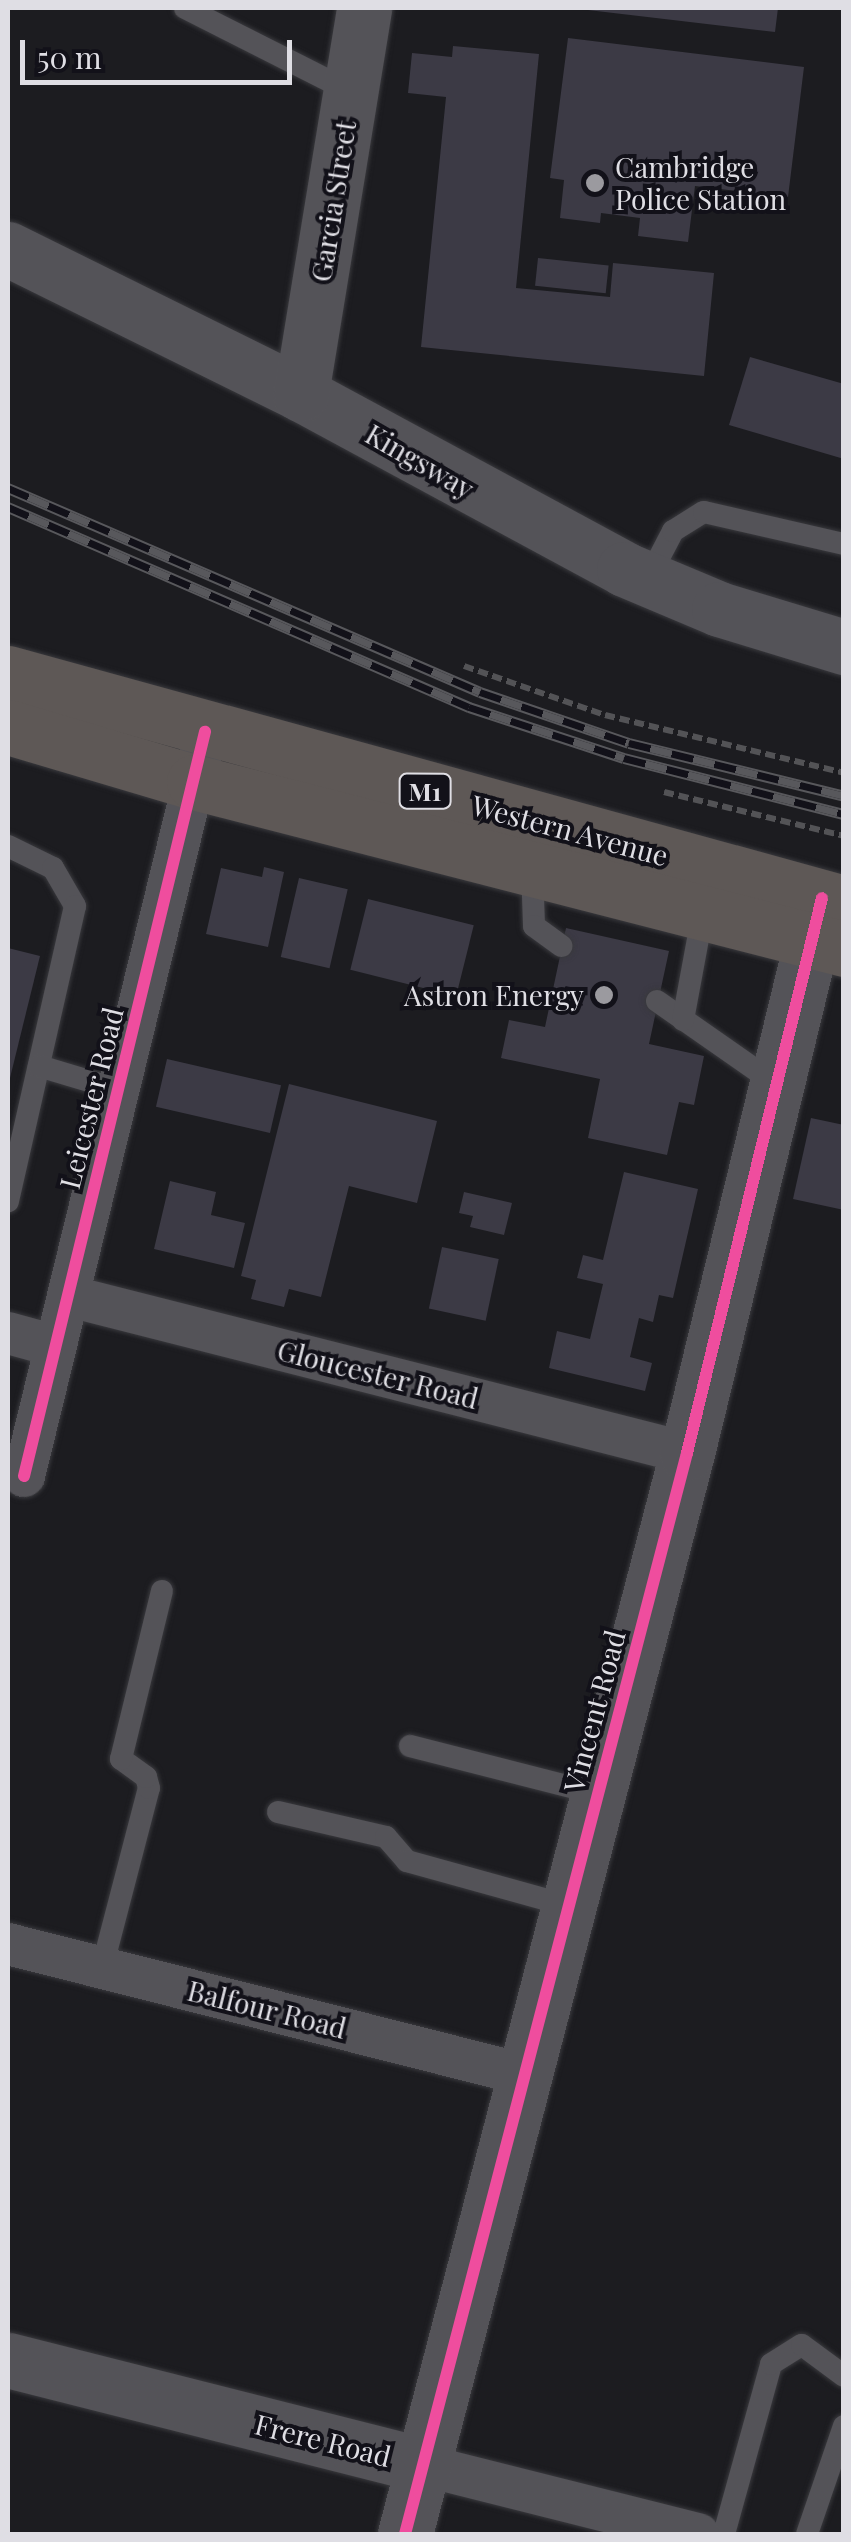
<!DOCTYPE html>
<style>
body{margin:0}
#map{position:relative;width:851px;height:2542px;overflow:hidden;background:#1c1c20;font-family:"Playfair Display",serif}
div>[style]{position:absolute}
.building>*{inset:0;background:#3c3a45;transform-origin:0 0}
.path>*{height:6px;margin-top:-3px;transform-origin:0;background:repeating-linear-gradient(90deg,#535356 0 10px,transparent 0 15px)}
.roads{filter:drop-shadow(0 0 2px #39393d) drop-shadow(0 0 2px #39393d)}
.lane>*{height:22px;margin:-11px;padding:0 11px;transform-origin:11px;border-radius:11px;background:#545358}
.street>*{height:42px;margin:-21px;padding:0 21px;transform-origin:21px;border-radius:21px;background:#545358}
.secondary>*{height:55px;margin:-27.5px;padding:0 27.5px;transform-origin:27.5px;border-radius:27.5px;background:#545358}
.primary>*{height:55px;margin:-27.5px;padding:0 27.5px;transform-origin:27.5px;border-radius:27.5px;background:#5e5856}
.rail>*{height:11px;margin-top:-5.5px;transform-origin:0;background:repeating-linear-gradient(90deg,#121119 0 22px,#58585c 0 44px);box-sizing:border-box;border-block:2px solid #58585c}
.cycleway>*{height:12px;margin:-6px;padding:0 6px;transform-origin:6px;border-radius:6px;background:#ef4d9e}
.dots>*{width:28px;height:28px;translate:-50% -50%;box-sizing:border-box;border:5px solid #121119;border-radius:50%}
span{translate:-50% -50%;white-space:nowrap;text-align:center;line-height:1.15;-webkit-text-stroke:8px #121119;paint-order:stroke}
.shield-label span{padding:2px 8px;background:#121119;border:2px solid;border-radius:8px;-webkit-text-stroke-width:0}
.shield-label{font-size:25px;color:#dfdee4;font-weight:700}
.poi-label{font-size:28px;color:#dfdee4}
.left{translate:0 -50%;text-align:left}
.right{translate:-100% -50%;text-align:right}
.street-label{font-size:28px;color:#dfdee4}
.frame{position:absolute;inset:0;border:10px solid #dfdee4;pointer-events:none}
.scale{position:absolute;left:20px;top:40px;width:272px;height:45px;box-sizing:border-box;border:5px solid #dfdee4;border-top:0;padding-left:12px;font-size:30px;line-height:35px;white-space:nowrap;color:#dfdee4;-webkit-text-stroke:8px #121119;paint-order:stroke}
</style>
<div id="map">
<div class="building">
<div style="clip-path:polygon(571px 8px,778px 8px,775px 32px)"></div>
<div style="clip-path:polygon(568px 38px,804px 67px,788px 197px,695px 186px,688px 242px,638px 236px,640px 218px,601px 213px,600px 223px,560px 218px,564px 180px,550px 178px)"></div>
<div style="clip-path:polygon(453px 46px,539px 54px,516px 288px,610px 297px,613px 263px,714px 273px,704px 376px,421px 347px,446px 97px,408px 93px,412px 53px,452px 57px)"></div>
<div style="left:538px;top:258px;width:71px;height:28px;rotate:6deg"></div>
<div style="clip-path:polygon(750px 357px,844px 384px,844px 459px,729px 425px)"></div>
<div style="clip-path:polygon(264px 867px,284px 872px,268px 947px,206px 934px,221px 868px,262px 877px)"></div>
<div style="left:299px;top:878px;width:50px;height:81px;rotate:13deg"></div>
<div style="left:368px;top:899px;width:109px;height:73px;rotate:14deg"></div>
<div style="clip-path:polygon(566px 928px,669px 951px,649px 1044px,704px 1056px,694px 1105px,679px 1102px,667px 1155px,588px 1138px,600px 1079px,501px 1058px,509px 1020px,545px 1027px)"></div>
<div style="clip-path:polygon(8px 948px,40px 956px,9px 1082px,8px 1081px)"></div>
<div style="left:167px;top:1059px;width:117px;height:49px;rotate:13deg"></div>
<div style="clip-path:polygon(289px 1084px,437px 1121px,417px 1203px,349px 1186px,321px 1297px,289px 1289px,284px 1307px,251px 1299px,256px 1280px,241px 1276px)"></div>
<div style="clip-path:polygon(811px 1118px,844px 1125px,844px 1210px,793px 1199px)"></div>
<div style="clip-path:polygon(624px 1172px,698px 1189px,673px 1298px,659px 1295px,653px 1322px,639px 1318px,630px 1357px,652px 1363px,645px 1391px,549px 1368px,557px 1331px,590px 1339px,603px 1284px,577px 1278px,583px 1255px,603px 1260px)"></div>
<div style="clip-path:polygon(170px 1181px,216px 1192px,211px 1215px,245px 1223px,234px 1268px,154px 1249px)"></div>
<div style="clip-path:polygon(464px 1192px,512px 1203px,504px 1235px,470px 1227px,473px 1216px,459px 1213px)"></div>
<div style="left:442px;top:1247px;width:58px;height:63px;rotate:12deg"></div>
</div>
<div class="path">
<div style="left:464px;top:666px;width:149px;rotate:19.2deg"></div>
<div style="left:605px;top:715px;width:246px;rotate:13.6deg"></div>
<div style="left:664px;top:792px;width:185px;rotate:13.7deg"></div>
</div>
<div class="roads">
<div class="lane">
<div style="left:185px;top:8px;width:186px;rotate:26.8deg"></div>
<div style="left:648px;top:579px;width:54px;rotate:-62.5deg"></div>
<div style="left:673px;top:531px;width:36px;rotate:-32deg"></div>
<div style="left:704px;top:512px;width:144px;rotate:12.9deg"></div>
<div style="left:8px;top:846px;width:50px;rotate:26.1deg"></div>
<div style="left:53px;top:868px;width:44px;rotate:59.9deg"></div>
<div style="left:75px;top:906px;width:303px;rotate:102.8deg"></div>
<div style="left:532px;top:868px;width:58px;rotate:88deg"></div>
<div style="left:534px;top:926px;width:34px;rotate:36deg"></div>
<div style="left:657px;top:1001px;width:145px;rotate:34.9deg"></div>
<div style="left:683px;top:1020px;width:110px;rotate:-79.5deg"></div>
<div style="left:39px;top:1066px;width:84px;rotate:16.7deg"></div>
<div style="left:410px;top:1746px;width:194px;rotate:14.3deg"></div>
<div style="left:278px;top:1812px;width:111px;rotate:13deg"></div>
<div style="left:386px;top:1837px;width:32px;rotate:49deg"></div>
<div style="left:407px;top:1861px;width:168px;rotate:15.5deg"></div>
<div style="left:102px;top:1968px;width:186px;rotate:-75.4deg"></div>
<div style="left:149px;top:1788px;width:11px;rotate:-105deg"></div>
<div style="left:146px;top:1777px;width:31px;rotate:-144deg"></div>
<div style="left:121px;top:1759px;width:173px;rotate:-76.3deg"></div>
<div style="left:724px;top:2534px;width:176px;rotate:-74.5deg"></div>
<div style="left:771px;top:2364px;width:36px;rotate:-32deg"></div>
<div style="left:802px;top:2345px;width:52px;rotate:36.4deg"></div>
<div style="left:807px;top:2534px;width:114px;rotate:-71.1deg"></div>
</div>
<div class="street">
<div style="left:69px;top:1296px;width:638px;rotate:14.25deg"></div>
<div style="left:8px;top:1333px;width:49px;rotate:15.5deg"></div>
<div style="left:24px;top:1476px;width:745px;rotate:-76.26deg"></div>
<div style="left:8px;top:1944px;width:534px;rotate:14.19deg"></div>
<div style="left:423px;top:2465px;width:284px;rotate:14.1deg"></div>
</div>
<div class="secondary">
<div style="left:8px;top:249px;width:327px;rotate:26.3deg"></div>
<div style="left:301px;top:394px;width:367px;rotate:28.4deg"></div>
<div style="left:624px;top:569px;width:103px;rotate:22.8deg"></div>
<div style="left:719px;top:609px;width:131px;rotate:16.9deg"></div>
<div style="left:301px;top:394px;width:391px;rotate:-80.7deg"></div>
<div style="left:8px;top:2360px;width:428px;rotate:14.2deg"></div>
<div style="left:405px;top:2534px;width:1117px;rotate:-75.38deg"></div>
<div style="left:687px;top:1453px;width:571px;rotate:-76.33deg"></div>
</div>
<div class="primary">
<div style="left:8px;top:673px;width:867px;rotate:15.38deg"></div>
<div style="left:8px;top:727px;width:194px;rotate:16.5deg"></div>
<div style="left:194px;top:782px;width:671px;rotate:14.41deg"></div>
</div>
</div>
<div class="rail">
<div style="left:8px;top:488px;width:514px;rotate:23.37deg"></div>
<div style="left:480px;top:692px;width:157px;rotate:18.9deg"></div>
<div style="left:629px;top:743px;width:221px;rotate:13.8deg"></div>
<div style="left:8px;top:507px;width:503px;rotate:23.45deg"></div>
<div style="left:469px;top:707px;width:163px;rotate:18.2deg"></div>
<div style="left:624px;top:758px;width:227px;rotate:14.3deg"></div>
</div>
<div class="cycleway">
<div style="left:24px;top:1476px;width:766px;rotate:-76.33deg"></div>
<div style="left:405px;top:2534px;width:1117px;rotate:-75.38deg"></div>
<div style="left:687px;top:1453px;width:571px;rotate:-76.33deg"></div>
</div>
<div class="dots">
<div style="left:595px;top:183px;background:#9b9a9f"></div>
<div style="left:604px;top:995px;background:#9b9a9f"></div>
</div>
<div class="shield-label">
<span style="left:425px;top:791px">M1</span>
</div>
<div class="poi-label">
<span class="left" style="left:615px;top:183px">Cambridge<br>Police Station</span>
<span class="right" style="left:584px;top:995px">Astron Energy</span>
</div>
<div class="street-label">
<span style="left:333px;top:201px;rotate:-81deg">Garcia Street</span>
<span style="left:420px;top:461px;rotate:30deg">Kingsway</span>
<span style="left:570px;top:830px;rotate:15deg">Western Avenue</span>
<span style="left:91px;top:1098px;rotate:-76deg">Leicester Road</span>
<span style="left:378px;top:1374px;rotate:14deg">Gloucester Road</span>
<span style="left:594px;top:1711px;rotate:-75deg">Vincent Road</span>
<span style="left:267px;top:2009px;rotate:14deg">Balfour Road</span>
<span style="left:323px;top:2440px;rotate:14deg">Frere Road</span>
</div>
<div class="frame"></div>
<div class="scale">50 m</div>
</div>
